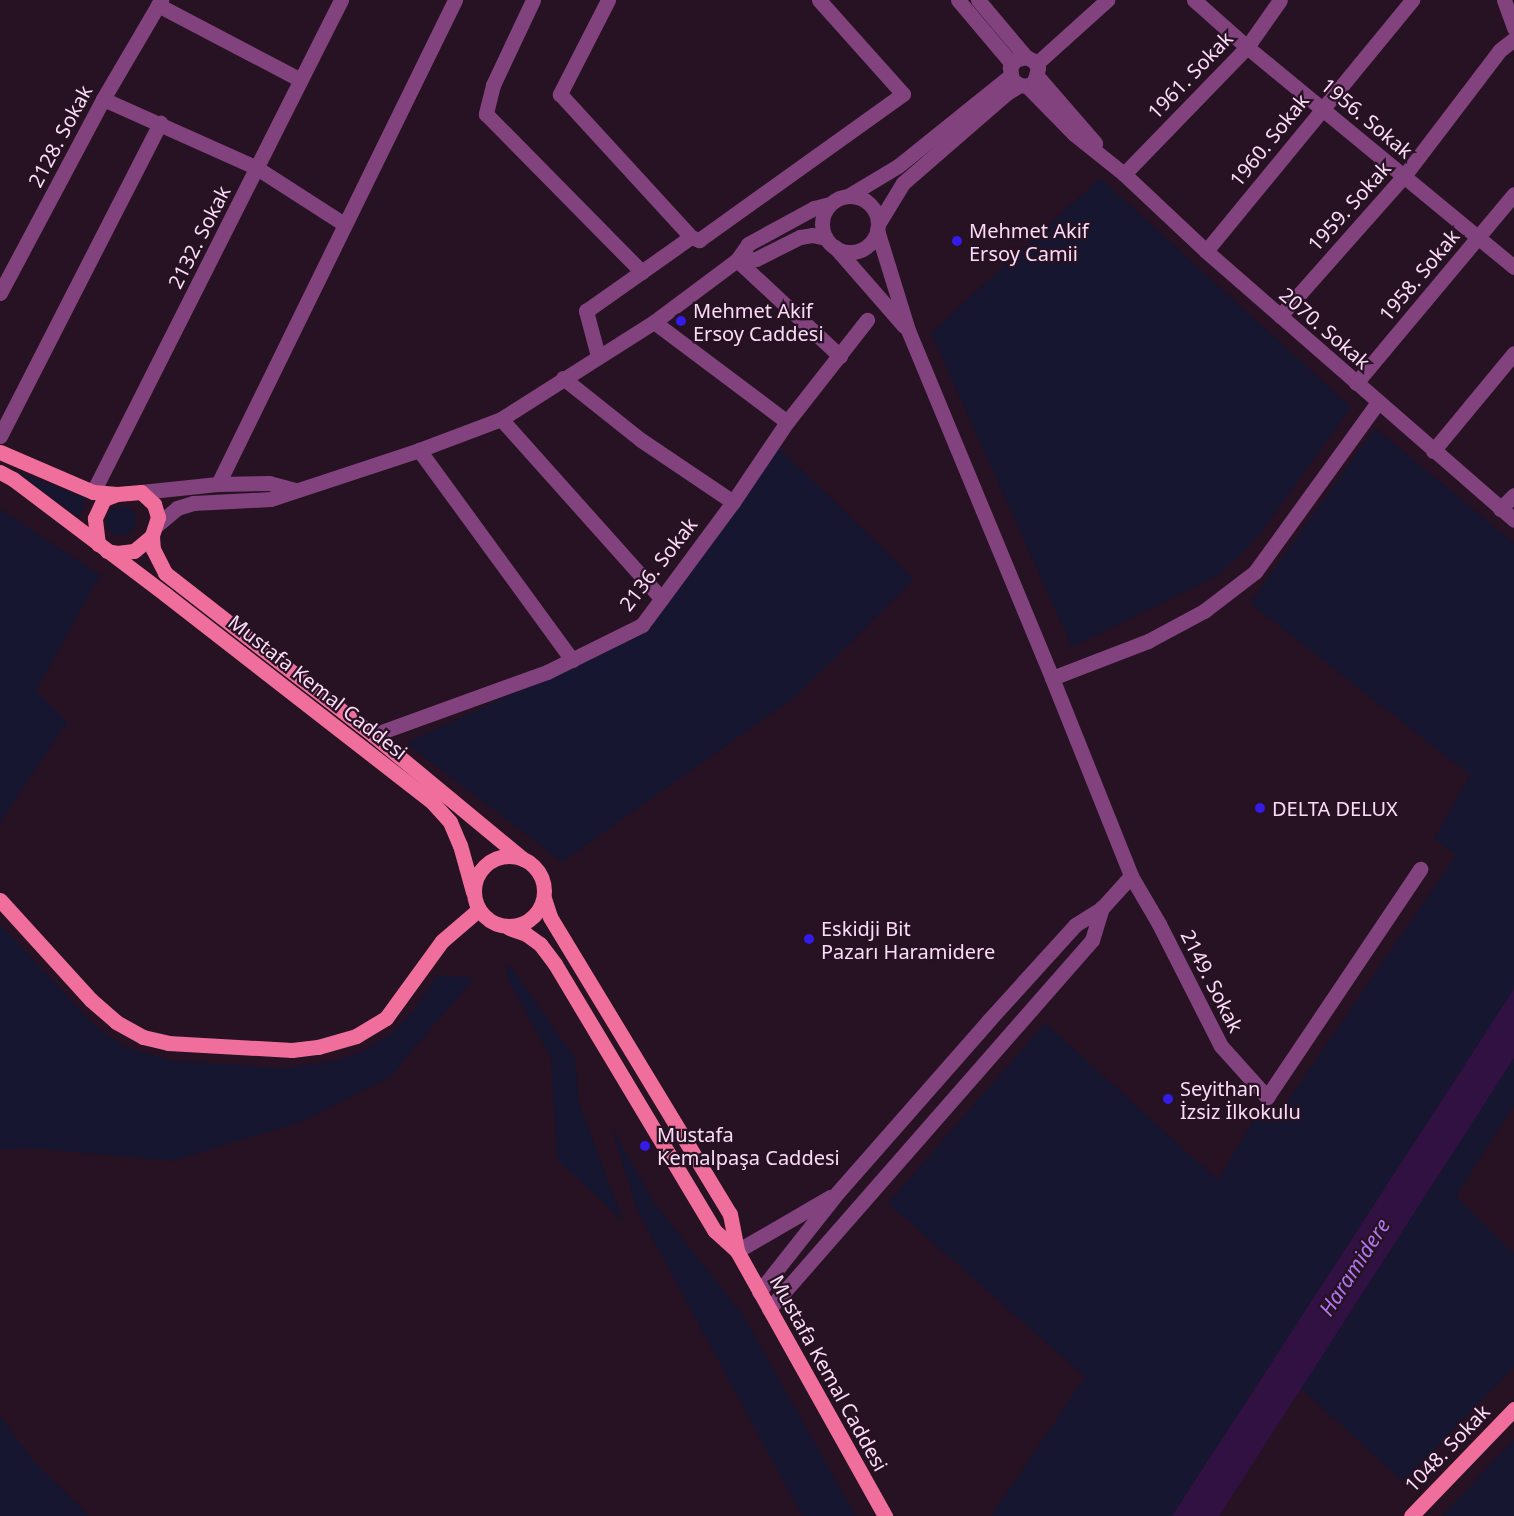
<!DOCTYPE html>
<meta charset="utf-8">
<style>
body{margin:0}
#map{position:relative;width:1514px;height:1516px;overflow:hidden;background:#261222;font-family:"Noto Sans",sans-serif}
div>[style]{position:absolute}
.green>*{inset:0;background:#161630}
.round{border-radius:50%}
.water>*{inset:0;background:#311042}
.minor>*{height:15px;margin:-7.5px;padding:0 7.5px;transform-origin:7.5px;border-radius:7.5px;background:#81427d}
.minor>.ring{margin:-7.5px;padding:0;box-sizing:content-box;background:none;border:15px solid #81427d;border-radius:50%}
.major>*{height:15px;margin:-7.5px;padding:0 7.5px;transform-origin:7.5px;border-radius:7.5px;background:#f06e9b}
.major>.ring{margin:-7.5px;padding:0;box-sizing:content-box;background:none;border:15px solid #f06e9b;border-radius:50%}
.dots>*{width:16px;height:16px;translate:-50% -50%;box-sizing:border-box;border:3px solid #261222;border-radius:50%}
span{translate:-50% -50%;white-space:nowrap;text-align:center;line-height:1.15;-webkit-text-stroke:4.5px #261222;paint-order:stroke}
.street-label{font-size:20px;color:#fbdbf7}
.poi-label{font-size:20px;color:#fbdbf7}
.left{translate:0 -50%;text-align:left}
.water-label{font-size:21px;color:#b174f1;font-style:italic}
</style>
<div id="map">
<div class="green">
<div style="clip-path:polygon(1100px 178px,1351px 407px,1258px 537px,1219px 575px,1072px 647px,931px 333px)"></div>
<div style="clip-path:polygon(1375px 428px,1514px 543px,1514px 989px,1172px 1516px,991px 1516px,1085px 1377px,888px 1203px,1045px 1023px,1218px 1180px,1257px 1114px,1272px 1124px,1456px 855px,1434px 839px,1470px 775px,1250px 603px)"></div>
<div style="clip-path:polygon(779px 448px,914px 579px,796px 696px,562px 862px,406px 743px,648px 630px)"></div>
<div style="clip-path:polygon(17px 472px,86px 498px,79px 518px,49px 495px)"></div>
<div class="round" style="left:106px;top:506px;width:30px;height:30px"></div>
<div style="clip-path:polygon(0 509px,100px 575px,36px 691px,67px 722px,0 823px)"></div>
<div style="clip-path:polygon(0 924px,95px 1026px,127px 1048px,174px 1061px,288px 1068px,329px 1062px,363px 1051px,392px 1033px,416px 1007px,437px 975px,474px 978px,390px 1077px,301px 1122px,172px 1161px,31px 1148px,0 1150px)"></div>
<div style="clip-path:polygon(509px 964px,575px 1058px,579px 1102px,623px 1221px,557px 1159px,551px 1058px,506px 976px)"></div>
<div style="clip-path:polygon(1514px 1058px,1514px 1105px,1456px 1196px,1514px 1254px,1514px 1367px,1403px 1482px,1301px 1388px)"></div>
<div style="clip-path:polygon(611px 1126px,653px 1201px,743px 1315px,856px 1516px,802px 1516px,637px 1210px)"></div>
<div style="clip-path:polygon(0 1416px,33px 1461px,89px 1516px,0 1516px)"></div>
<div style="clip-path:polygon(1514px 1439px,1514px 1516px,1442px 1516px)"></div>
</div>
<div class="water">
<div style="clip-path:polygon(1514px 989px,1514px 1058px,1219px 1516px,1172px 1516px)"></div>
</div>
<div class="minor">
<div style="left:533px;top:0;width:94px;rotate:115.2deg"></div>
<div style="left:493px;top:85px;width:30px;rotate:104deg"></div>
<div style="left:486px;top:114px;width:222px;rotate:45.4deg"></div>
<div style="left:608px;top:0;width:106px;rotate:117.1deg"></div>
<div style="left:560px;top:94px;width:194px;rotate:47.5deg"></div>
<div style="left:691px;top:237px;width:9px;rotate:21deg"></div>
<div style="left:699px;top:240px;width:251px;rotate:-35.6deg"></div>
<div style="left:903px;top:94px;width:126px;rotate:-131.8deg"></div>
<div style="left:958px;top:0;width:84px;rotate:49.8deg"></div>
<div style="left:978px;top:0;width:75px;rotate:49.9deg"></div>
<div style="left:1194px;top:0;width:71px;rotate:41.6deg"></div>
<div style="left:1247px;top:47px;width:346px;rotate:39.5deg"></div>
<div style="left:1504px;top:0;width:30px;rotate:70deg"></div>
<div style="left:158px;top:5px;width:161px;rotate:27.7deg"></div>
<div style="left:1036px;top:64px;width:96px;rotate:-42deg"></div>
<div style="left:1037px;top:76px;width:89px;rotate:49.1deg"></div>
<div style="left:1027px;top:86px;width:67px;rotate:45.6deg"></div>
<div style="left:1074px;top:134px;width:64px;rotate:38.7deg"></div>
<div style="left:1124px;top:174px;width:112px;rotate:43.2deg"></div>
<div style="left:1206px;top:251px;width:409px;rotate:41.1deg"></div>
<div style="left:103px;top:99px;width:169px;rotate:24.1deg"></div>
<div style="left:257px;top:168px;width:103px;rotate:32.8deg"></div>
<div style="left:1124px;top:174px;width:177px;rotate:-45.9deg"></div>
<div style="left:1247px;top:47px;width:57px;rotate:-54.9deg"></div>
<div style="left:848px;top:196px;width:58px;rotate:-31deg"></div>
<div style="left:898px;top:166px;width:144px;rotate:-38.8deg"></div>
<div class="ring" style="left:822px;top:196px;width:41px;height:41px"></div>
<div style="left:878px;top:224px;width:48px;rotate:-58.6deg"></div>
<div style="left:903px;top:183px;width:138px;rotate:-40.9deg"></div>
<div style="left:1007px;top:93px;width:15px;rotate:-32deg"></div>
<div style="left:1020px;top:85px;width:7px;rotate:8deg"></div>
<div style="left:1027px;top:86px;width:8px;rotate:-30deg"></div>
<div style="left:1034px;top:82px;width:15px;rotate:-74deg"></div>
<div style="left:1038px;top:68px;width:8px;rotate:-120deg"></div>
<div style="left:1034px;top:61px;width:9px;rotate:-153deg"></div>
<div style="left:1026px;top:57px;width:11px;rotate:165deg"></div>
<div style="left:1015px;top:60px;width:9px;rotate:126deg"></div>
<div style="left:1010px;top:67px;width:13px;rotate:81deg"></div>
<div style="left:1012px;top:80px;width:9px;rotate:32deg"></div>
<div style="left:877px;top:230px;width:105px;rotate:72.8deg"></div>
<div style="left:908px;top:330px;width:377px;rotate:67.5deg"></div>
<div style="left:1052px;top:678px;width:213px;rotate:68.2deg"></div>
<div style="left:1131px;top:876px;width:56px;rotate:59.7deg"></div>
<div style="left:1159px;top:924px;width:137px;rotate:63.1deg"></div>
<div style="left:1221px;top:1046px;width:69px;rotate:48deg"></div>
<div style="left:1267px;top:1097px;width:275px;rotate:-56.1deg"></div>
<div style="left:835px;top:247px;width:105px;rotate:48.9deg"></div>
<div style="left:1206px;top:251px;width:325px;rotate:-50.6deg"></div>
<div style="left:737px;top:260px;width:141px;rotate:43deg"></div>
<div style="left:737px;top:260px;width:19px;rotate:-3deg"></div>
<div style="left:756px;top:259px;width:49px;rotate:-26.6deg"></div>
<div style="left:800px;top:237px;width:12px;rotate:-9deg"></div>
<div style="left:812px;top:235px;width:14px;rotate:12deg"></div>
<div style="left:0;top:293px;width:220px;rotate:-62deg"></div>
<div style="left:103px;top:99px;width:115px;rotate:-59.6deg"></div>
<div style="left:1280px;top:316px;width:187px;rotate:-48.5deg"></div>
<div style="left:1404px;top:176px;width:158px;rotate:-52.7deg"></div>
<div style="left:1500px;top:50px;width:18px;rotate:-38deg"></div>
<div style="left:654px;top:322px;width:166px;rotate:36.9deg"></div>
<div style="left:598px;top:356px;width:47px;rotate:-104.9deg"></div>
<div style="left:586px;top:311px;width:128px;rotate:-35.2deg"></div>
<div style="left:563px;top:378px;width:100px;rotate:38.5deg"></div>
<div style="left:641px;top:440px;width:111px;rotate:34deg"></div>
<div style="left:1356px;top:383px;width:246px;rotate:-50.1deg"></div>
<div style="left:501px;top:419px;width:241px;rotate:48.2deg"></div>
<div style="left:0;top:436px;width:352px;rotate:-62.9deg"></div>
<div style="left:419px;top:450px;width:260px;rotate:53.9deg"></div>
<div style="left:1433px;top:451px;width:127px;rotate:-50.4deg"></div>
<div style="left:218px;top:484px;width:539px;rotate:-63.91deg"></div>
<div style="left:93px;top:492px;width:551px;rotate:-63.25deg"></div>
<div style="left:141px;top:492px;width:77px;rotate:-5.9deg"></div>
<div style="left:218px;top:484px;width:51px;rotate:-1.1deg"></div>
<div style="left:269px;top:483px;width:28px;rotate:15deg"></div>
<div style="left:1500px;top:509px;width:20px;rotate:-45deg"></div>
<div style="left:157px;top:525px;width:26px;rotate:-40deg"></div>
<div style="left:177px;top:508px;width:17px;rotate:-17deg"></div>
<div style="left:193px;top:503px;width:78px;rotate:-2.9deg"></div>
<div style="left:271px;top:499px;width:156px;rotate:-18.3deg"></div>
<div style="left:419px;top:450px;width:88px;rotate:-20.7deg"></div>
<div style="left:501px;top:419px;width:181px;rotate:-32.4deg"></div>
<div style="left:654px;top:322px;width:104px;rotate:-36.8deg"></div>
<div style="left:737px;top:260px;width:19px;rotate:-55deg"></div>
<div style="left:748px;top:244px;width:75px;rotate:-28.6deg"></div>
<div style="left:814px;top:208px;width:16px;rotate:-14deg"></div>
<div style="left:1052px;top:678px;width:103px;rotate:-21.1deg"></div>
<div style="left:1148px;top:641px;width:64px;rotate:-28.2deg"></div>
<div style="left:1204px;top:611px;width:64px;rotate:-37.4deg"></div>
<div style="left:1255px;top:572px;width:210px;rotate:-54.1deg"></div>
<div style="left:373px;top:735px;width:185px;rotate:-19.9deg"></div>
<div style="left:547px;top:672px;width:106px;rotate:-26.3deg"></div>
<div style="left:642px;top:625px;width:153px;rotate:-53.5deg"></div>
<div style="left:733px;top:502px;width:97px;rotate:-56deg"></div>
<div style="left:787px;top:422px;width:130px;rotate:-51.9deg"></div>
<div style="left:737px;top:1251px;width:108px;rotate:-30.1deg"></div>
<div style="left:759px;top:1292px;width:127px;rotate:-51.7deg"></div>
<div style="left:838px;top:1192px;width:229px;rotate:-48.7deg"></div>
<div style="left:989px;top:1020px;width:128px;rotate:-47.8deg"></div>
<div style="left:1075px;top:925px;width:32px;rotate:-32deg"></div>
<div style="left:1102px;top:908px;width:43px;rotate:-47.8deg"></div>
<div style="left:769px;top:1309px;width:490px;rotate:-48.8deg"></div>
<div style="left:1092px;top:940px;width:34px;rotate:-73deg"></div>
</div>
<div class="major">
<div style="left:0;top:452px;width:101px;rotate:23.3deg"></div>
<div style="left:93px;top:492px;width:24px;rotate:5deg"></div>
<div style="left:0;top:472px;width:15px;rotate:28deg"></div>
<div style="left:13px;top:479px;width:191px;rotate:37.1deg"></div>
<div style="left:165px;top:594px;width:340px;rotate:37.9deg"></div>
<div style="left:433px;top:803px;width:25px;rotate:48deg"></div>
<div style="left:450px;top:822px;width:25px;rotate:67deg"></div>
<div style="left:460px;top:845px;width:49px;rotate:74.5deg"></div>
<div style="left:98px;top:544px;width:26px;rotate:-97deg"></div>
<div style="left:95px;top:518px;width:21px;rotate:-65deg"></div>
<div style="left:104px;top:499px;width:14px;rotate:-21deg"></div>
<div style="left:117px;top:494px;width:24px;rotate:-5deg"></div>
<div style="left:141px;top:492px;width:18px;rotate:43deg"></div>
<div style="left:154px;top:504px;width:14px;rotate:73deg"></div>
<div style="left:158px;top:517px;width:20px;rotate:108deg"></div>
<div style="left:152px;top:536px;width:13px;rotate:86deg"></div>
<div style="left:153px;top:549px;width:27px;rotate:63deg"></div>
<div style="left:165px;top:573px;width:264px;rotate:37.9deg"></div>
<div style="left:373px;top:735px;width:195px;rotate:39.6deg"></div>
<div style="left:107px;top:551px;width:10px;rotate:11deg"></div>
<div style="left:117px;top:553px;width:17px;rotate:-7deg"></div>
<div style="left:134px;top:551px;width:23px;rotate:-40deg"></div>
<div class="ring" style="left:474px;top:856px;width:55px;height:55px"></div>
<div style="left:544px;top:898px;width:20px;rotate:72deg"></div>
<div style="left:550px;top:917px;width:347px;rotate:58.8deg"></div>
<div style="left:730px;top:1214px;width:38px;rotate:79deg"></div>
<div style="left:737px;top:1251px;width:304px;rotate:60.8deg"></div>
<div style="left:0;top:900px;width:135px;rotate:47.7deg"></div>
<div style="left:91px;top:1000px;width:33px;rotate:41deg"></div>
<div style="left:116px;top:1022px;width:31px;rotate:29deg"></div>
<div style="left:143px;top:1037px;width:26px;rotate:13deg"></div>
<div style="left:168px;top:1043px;width:124px;rotate:3.2deg"></div>
<div style="left:292px;top:1050px;width:26px;rotate:-7deg"></div>
<div style="left:318px;top:1047px;width:40px;rotate:-16deg"></div>
<div style="left:356px;top:1036px;width:35px;rotate:-31deg"></div>
<div style="left:386px;top:1018px;width:95px;rotate:-54deg"></div>
<div style="left:442px;top:941px;width:48px;rotate:-40.7deg"></div>
<div style="left:509px;top:928px;width:18px;rotate:19deg"></div>
<div style="left:526px;top:934px;width:17px;rotate:36deg"></div>
<div style="left:540px;top:944px;width:25px;rotate:53deg"></div>
<div style="left:555px;top:964px;width:311px;rotate:59.1deg"></div>
<div style="left:715px;top:1231px;width:30px;rotate:42deg"></div>
<div style="left:1411px;top:1516px;width:149px;rotate:-46.1deg"></div>
</div>
<div class="dots">
<div style="left:957px;top:241px;background:#351be8"></div>
<div style="left:681px;top:321px;background:#351be8"></div>
<div style="left:1260px;top:808px;background:#351be8"></div>
<div style="left:809px;top:939px;background:#351be8"></div>
<div style="left:1168px;top:1099px;background:#351be8"></div>
<div style="left:645px;top:1146px;background:#351be8"></div>
</div>
<div class="street-label">
<span style="left:1190px;top:75px;rotate:-46deg">1961. Sokak</span>
<span style="left:1367px;top:118px;rotate:40deg">1956. Sokak</span>
<span style="left:60px;top:136px;rotate:-62deg">2128. Sokak</span>
<span style="left:1269px;top:140px;rotate:-51deg">1960. Sokak</span>
<span style="left:1349px;top:206px;rotate:-48deg">1959. Sokak</span>
<span style="left:199px;top:237px;rotate:-63deg">2132. Sokak</span>
<span style="left:1419px;top:275px;rotate:-50deg">1958. Sokak</span>
<span style="left:1325px;top:328px;rotate:41deg">2070. Sokak</span>
<span style="left:658px;top:564px;rotate:-52deg">2136. Sokak</span>
<span style="left:318px;top:687px;rotate:38deg">Mustafa Kemal Caddesi</span>
<span style="left:1212px;top:981px;rotate:63deg">2149. Sokak</span>
<span style="left:829px;top:1373px;rotate:61deg">Mustafa Kemal Caddesi</span>
<span style="left:1447px;top:1448px;rotate:-46deg">1048. Sokak</span>
</div>
<div class="poi-label">
<span class="left" style="left:969px;top:242px">Mehmet Akif<br>Ersoy Camii</span>
<span class="left" style="left:693px;top:322px">Mehmet Akif<br>Ersoy Caddesi</span>
<span class="left" style="left:1272px;top:808px">DELTA DELUX</span>
<span class="left" style="left:821px;top:940px">Eskidji Bit<br>Pazarı Haramidere</span>
<span class="left" style="left:1180px;top:1100px">Seyithan<br>İzsiz İlkokulu</span>
<span class="left" style="left:657px;top:1146px">Mustafa<br>Kemalpaşa Caddesi</span>
</div>
<div class="water-label">
<span style="left:1354px;top:1267px;rotate:-57deg">Haramidere</span>
</div>
</div>
